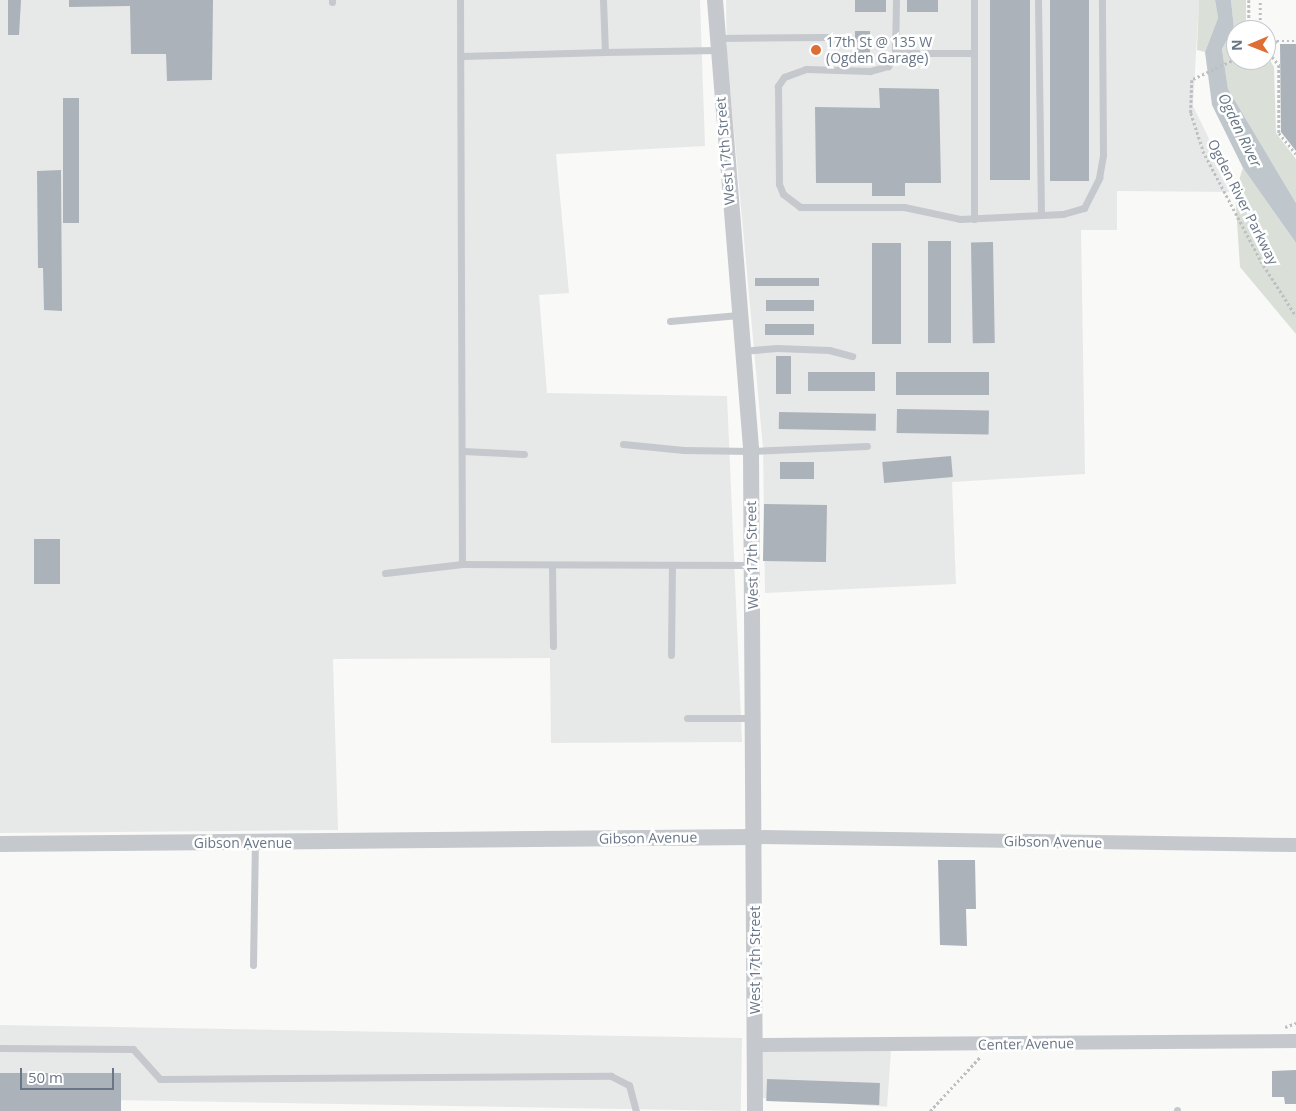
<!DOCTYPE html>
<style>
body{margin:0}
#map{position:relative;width:1296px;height:1111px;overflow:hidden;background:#f9f9f7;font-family:"Open Sans",sans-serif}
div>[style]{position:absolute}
.built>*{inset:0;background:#e7e8e8;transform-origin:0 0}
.green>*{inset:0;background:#dae0d8}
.water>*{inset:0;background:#bfc7cd}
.building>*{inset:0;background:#acb2b9;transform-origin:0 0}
.path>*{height:2.5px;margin-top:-1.25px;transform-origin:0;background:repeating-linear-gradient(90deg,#bdbfc2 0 2.5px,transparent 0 5px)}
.service>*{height:7px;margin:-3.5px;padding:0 3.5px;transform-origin:3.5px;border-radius:3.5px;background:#c5c8cc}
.minor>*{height:14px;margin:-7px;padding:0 7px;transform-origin:7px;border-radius:7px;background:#c5c8cc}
.tertiary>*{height:16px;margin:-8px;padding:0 8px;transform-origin:8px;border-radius:8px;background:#c5c8cc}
.dots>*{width:14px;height:14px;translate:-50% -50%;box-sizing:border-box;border:2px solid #fff;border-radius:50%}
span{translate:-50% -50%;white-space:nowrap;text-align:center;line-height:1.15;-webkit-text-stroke:5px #fff;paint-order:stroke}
.poi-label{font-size:14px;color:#697687}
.left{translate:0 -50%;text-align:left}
.street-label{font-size:14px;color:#697687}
.water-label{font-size:15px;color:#657782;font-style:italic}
.north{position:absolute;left:1226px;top:20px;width:50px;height:50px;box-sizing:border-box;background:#fff;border:1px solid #c3c8cf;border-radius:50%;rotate:269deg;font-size:14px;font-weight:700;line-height:20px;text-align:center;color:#697687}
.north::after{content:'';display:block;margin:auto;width:18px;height:22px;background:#de6e33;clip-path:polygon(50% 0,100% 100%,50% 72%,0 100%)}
.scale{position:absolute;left:20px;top:1068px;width:94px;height:22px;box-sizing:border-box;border:2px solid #697687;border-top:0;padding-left:6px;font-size:15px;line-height:18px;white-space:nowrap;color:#697687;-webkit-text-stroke:4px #fff;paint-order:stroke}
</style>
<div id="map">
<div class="built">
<div style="clip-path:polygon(0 0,700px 0,705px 146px,556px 154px,569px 293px,539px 295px,547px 393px,727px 396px,742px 742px,551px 743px,550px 658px,333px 659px,338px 830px,0 833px)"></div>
<div style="clip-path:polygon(726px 0,1199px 0,1193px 106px,1235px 192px,1117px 191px,1117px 230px,1081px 230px,1085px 474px,952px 482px,956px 584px,765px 593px,763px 448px,727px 54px)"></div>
<div style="left:742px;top:1038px;width:73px;height:742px;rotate:91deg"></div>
<div style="left:891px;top:1050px;width:57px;height:130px;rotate:94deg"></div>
</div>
<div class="green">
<div style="clip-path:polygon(1199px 0,1215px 0,1218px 18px,1205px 52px,1197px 50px)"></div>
<div style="clip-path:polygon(1231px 0,1246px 0,1246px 30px,1236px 30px,1236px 60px,1266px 60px,1266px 54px,1274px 67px,1276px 133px,1296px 159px,1296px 203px,1228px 89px,1222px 49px,1234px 28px)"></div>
<div style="clip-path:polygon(1243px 168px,1296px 243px,1296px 334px,1240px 267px,1235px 192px)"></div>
</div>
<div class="water">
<div style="clip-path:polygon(1215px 0,1231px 0,1234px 28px,1222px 49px,1228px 89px,1296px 203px,1296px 243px,1243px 168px,1212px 105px,1205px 52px,1218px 18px)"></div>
</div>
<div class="building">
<div style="clip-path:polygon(8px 0,21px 0,19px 35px,8px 35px)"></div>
<div style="clip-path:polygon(69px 0,213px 0,212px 80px,167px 81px,166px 54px,131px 54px,130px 6px,69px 7px)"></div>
<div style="left:855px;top:0;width:31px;height:12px"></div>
<div style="left:907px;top:0;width:31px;height:12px"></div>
<div style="left:990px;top:0;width:40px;height:180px"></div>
<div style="left:1050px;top:0;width:39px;height:181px"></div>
<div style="left:855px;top:31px;width:15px;height:23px"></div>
<div style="clip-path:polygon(1280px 44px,1296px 44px,1296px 151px,1281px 132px)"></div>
<div style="clip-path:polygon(879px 88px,939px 89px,941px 183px,905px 183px,905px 196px,872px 196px,872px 183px,816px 183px,815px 107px,880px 108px)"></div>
<div style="left:63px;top:98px;width:16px;height:125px"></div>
<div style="clip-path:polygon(61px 170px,62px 311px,44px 310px,43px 268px,38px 268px,37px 171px)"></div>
<div style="left:928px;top:241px;width:23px;height:102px"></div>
<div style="left:993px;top:242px;width:101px;height:22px;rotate:89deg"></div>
<div style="left:872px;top:243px;width:29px;height:101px"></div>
<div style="left:819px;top:278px;width:8px;height:64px;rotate:90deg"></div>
<div style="left:766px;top:300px;width:48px;height:11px"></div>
<div style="left:765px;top:324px;width:49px;height:11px"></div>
<div style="left:776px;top:356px;width:15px;height:38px"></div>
<div style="left:808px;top:372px;width:67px;height:19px"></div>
<div style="left:896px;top:372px;width:93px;height:23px"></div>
<div style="left:897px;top:409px;width:92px;height:24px;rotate:1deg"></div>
<div style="left:779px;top:412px;width:97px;height:17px;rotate:1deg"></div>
<div style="left:951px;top:456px;width:21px;height:69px;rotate:85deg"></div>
<div style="left:814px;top:462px;width:17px;height:34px;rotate:90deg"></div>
<div style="left:764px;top:504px;width:63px;height:57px;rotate:1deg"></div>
<div style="left:60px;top:539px;width:45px;height:26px;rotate:90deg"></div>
<div style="clip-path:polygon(938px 860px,975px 860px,976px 909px,966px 909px,967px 946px,940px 945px)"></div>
<div style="clip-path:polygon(1296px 1070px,1296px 1104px,1285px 1104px,1284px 1097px,1272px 1097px,1272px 1071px)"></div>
<div style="left:121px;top:1073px;width:38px;height:121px;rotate:90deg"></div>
<div style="left:767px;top:1079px;width:113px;height:22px;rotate:2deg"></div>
</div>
<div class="path">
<div style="left:1249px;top:0;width:30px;rotate:90deg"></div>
<div style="left:1260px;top:30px;width:30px;rotate:-90deg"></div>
<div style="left:1266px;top:46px;width:12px;rotate:-24deg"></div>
<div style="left:1277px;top:41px;width:19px"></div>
<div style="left:1266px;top:49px;width:21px;rotate:51deg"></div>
<div style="left:1279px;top:65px;width:68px;rotate:90deg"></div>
<div style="left:1279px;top:133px;width:27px;rotate:51deg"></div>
<div style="left:1236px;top:59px;width:49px;rotate:154.5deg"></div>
<div style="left:1192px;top:80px;width:33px;rotate:92deg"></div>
<div style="left:1191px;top:113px;width:40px;rotate:72deg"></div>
<div style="left:1203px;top:151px;width:124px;rotate:62.2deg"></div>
<div style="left:1261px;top:261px;width:65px;rotate:57.5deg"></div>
<div style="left:1285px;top:1027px;width:12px;rotate:-20deg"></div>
<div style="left:930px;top:1111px;width:74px;rotate:-47.2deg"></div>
</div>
<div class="service">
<div style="left:332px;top:0;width:2px;rotate:90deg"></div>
<div style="left:460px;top:0;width:564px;rotate:89.8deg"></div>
<div style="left:896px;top:0;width:53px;rotate:91.1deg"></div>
<div style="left:895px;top:53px;width:15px;rotate:118deg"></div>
<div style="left:888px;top:66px;width:19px;rotate:164deg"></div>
<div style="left:870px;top:71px;width:64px;rotate:-178.2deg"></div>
<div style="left:806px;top:69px;width:23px;rotate:160deg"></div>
<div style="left:784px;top:77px;width:11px;rotate:124deg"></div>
<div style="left:778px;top:86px;width:98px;rotate:89.4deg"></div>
<div style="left:779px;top:184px;width:11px;rotate:68deg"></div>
<div style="left:783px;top:194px;width:21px;rotate:37deg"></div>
<div style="left:800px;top:207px;width:104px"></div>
<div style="left:904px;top:207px;width:57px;rotate:12.1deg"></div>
<div style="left:960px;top:219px;width:103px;rotate:-2.8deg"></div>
<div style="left:1063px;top:214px;width:22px;rotate:-16deg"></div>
<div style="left:1084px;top:208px;width:34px;rotate:-63deg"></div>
<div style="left:1099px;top:178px;width:23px;rotate:-80deg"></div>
<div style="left:1103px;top:155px;width:155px;rotate:-90.4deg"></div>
<div style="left:1038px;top:0;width:215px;rotate:89.2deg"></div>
<div style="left:717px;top:38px;width:110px;rotate:-0.5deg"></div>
<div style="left:605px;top:52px;width:112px;rotate:-1deg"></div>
<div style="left:895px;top:53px;width:78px"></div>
<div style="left:461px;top:56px;width:144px;rotate:-1.6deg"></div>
<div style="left:605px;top:52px;width:52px;rotate:-92.2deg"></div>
<div style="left:974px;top:219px;width:219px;rotate:-90deg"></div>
<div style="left:670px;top:321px;width:69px;rotate:-5deg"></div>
<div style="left:742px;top:351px;width:35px;rotate:-5deg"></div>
<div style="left:777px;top:348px;width:52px;rotate:2.2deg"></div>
<div style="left:829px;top:350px;width:24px;rotate:15deg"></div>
<div style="left:623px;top:444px;width:61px;rotate:5.6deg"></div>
<div style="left:684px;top:450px;width:67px;rotate:0.9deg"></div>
<div style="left:751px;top:451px;width:116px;rotate:-2.5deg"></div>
<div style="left:463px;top:451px;width:61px;rotate:2.8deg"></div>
<div style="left:552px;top:565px;width:81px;rotate:89.3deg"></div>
<div style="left:385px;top:573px;width:78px;rotate:-6.7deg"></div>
<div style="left:462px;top:564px;width:289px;rotate:0.2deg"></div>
<div style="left:671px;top:655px;width:90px;rotate:-89.4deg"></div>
<div style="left:687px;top:718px;width:65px"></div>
<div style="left:253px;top:965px;width:122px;rotate:-89.1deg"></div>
<div style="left:0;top:1048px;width:133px;rotate:0.4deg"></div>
<div style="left:133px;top:1049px;width:40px;rotate:48deg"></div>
<div style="left:160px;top:1079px;width:451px;rotate:-0.4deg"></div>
<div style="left:611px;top:1076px;width:20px;rotate:27deg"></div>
<div style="left:629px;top:1085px;width:27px;rotate:75deg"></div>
<div style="left:1177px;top:1110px;width:1px;rotate:90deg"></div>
</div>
<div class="minor">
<div style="left:755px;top:837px;width:541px;rotate:0.85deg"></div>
<div style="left:756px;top:1045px;width:540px;rotate:-0.42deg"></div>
</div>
<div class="tertiary">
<div style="left:715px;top:0;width:452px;rotate:85.4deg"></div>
<div style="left:751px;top:451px;width:660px;rotate:89.65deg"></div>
<div style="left:0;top:844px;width:755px;rotate:-0.53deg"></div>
</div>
<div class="dots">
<div style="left:816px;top:50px;background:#de6e33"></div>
</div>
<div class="poi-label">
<span class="left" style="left:826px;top:50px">17th St @ 135 W<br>(Ogden Garage)</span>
</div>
<div class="street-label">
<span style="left:725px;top:151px;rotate:-95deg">West 17th Street</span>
<span style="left:1243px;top:202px;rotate:63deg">Ogden River Parkway</span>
<span style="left:752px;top:555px;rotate:-91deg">West 17th Street</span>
<span style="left:648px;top:838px;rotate:-1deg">Gibson Avenue</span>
<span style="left:1053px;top:842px;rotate:1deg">Gibson Avenue</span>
<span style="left:243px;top:843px">Gibson Avenue</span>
<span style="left:755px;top:960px;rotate:-90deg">West 17th Street</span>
<span style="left:1026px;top:1044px;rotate:-1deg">Center Avenue</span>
</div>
<div class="water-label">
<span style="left:1240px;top:130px;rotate:64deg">Ogden River</span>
</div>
<div class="north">N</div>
<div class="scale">50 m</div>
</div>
